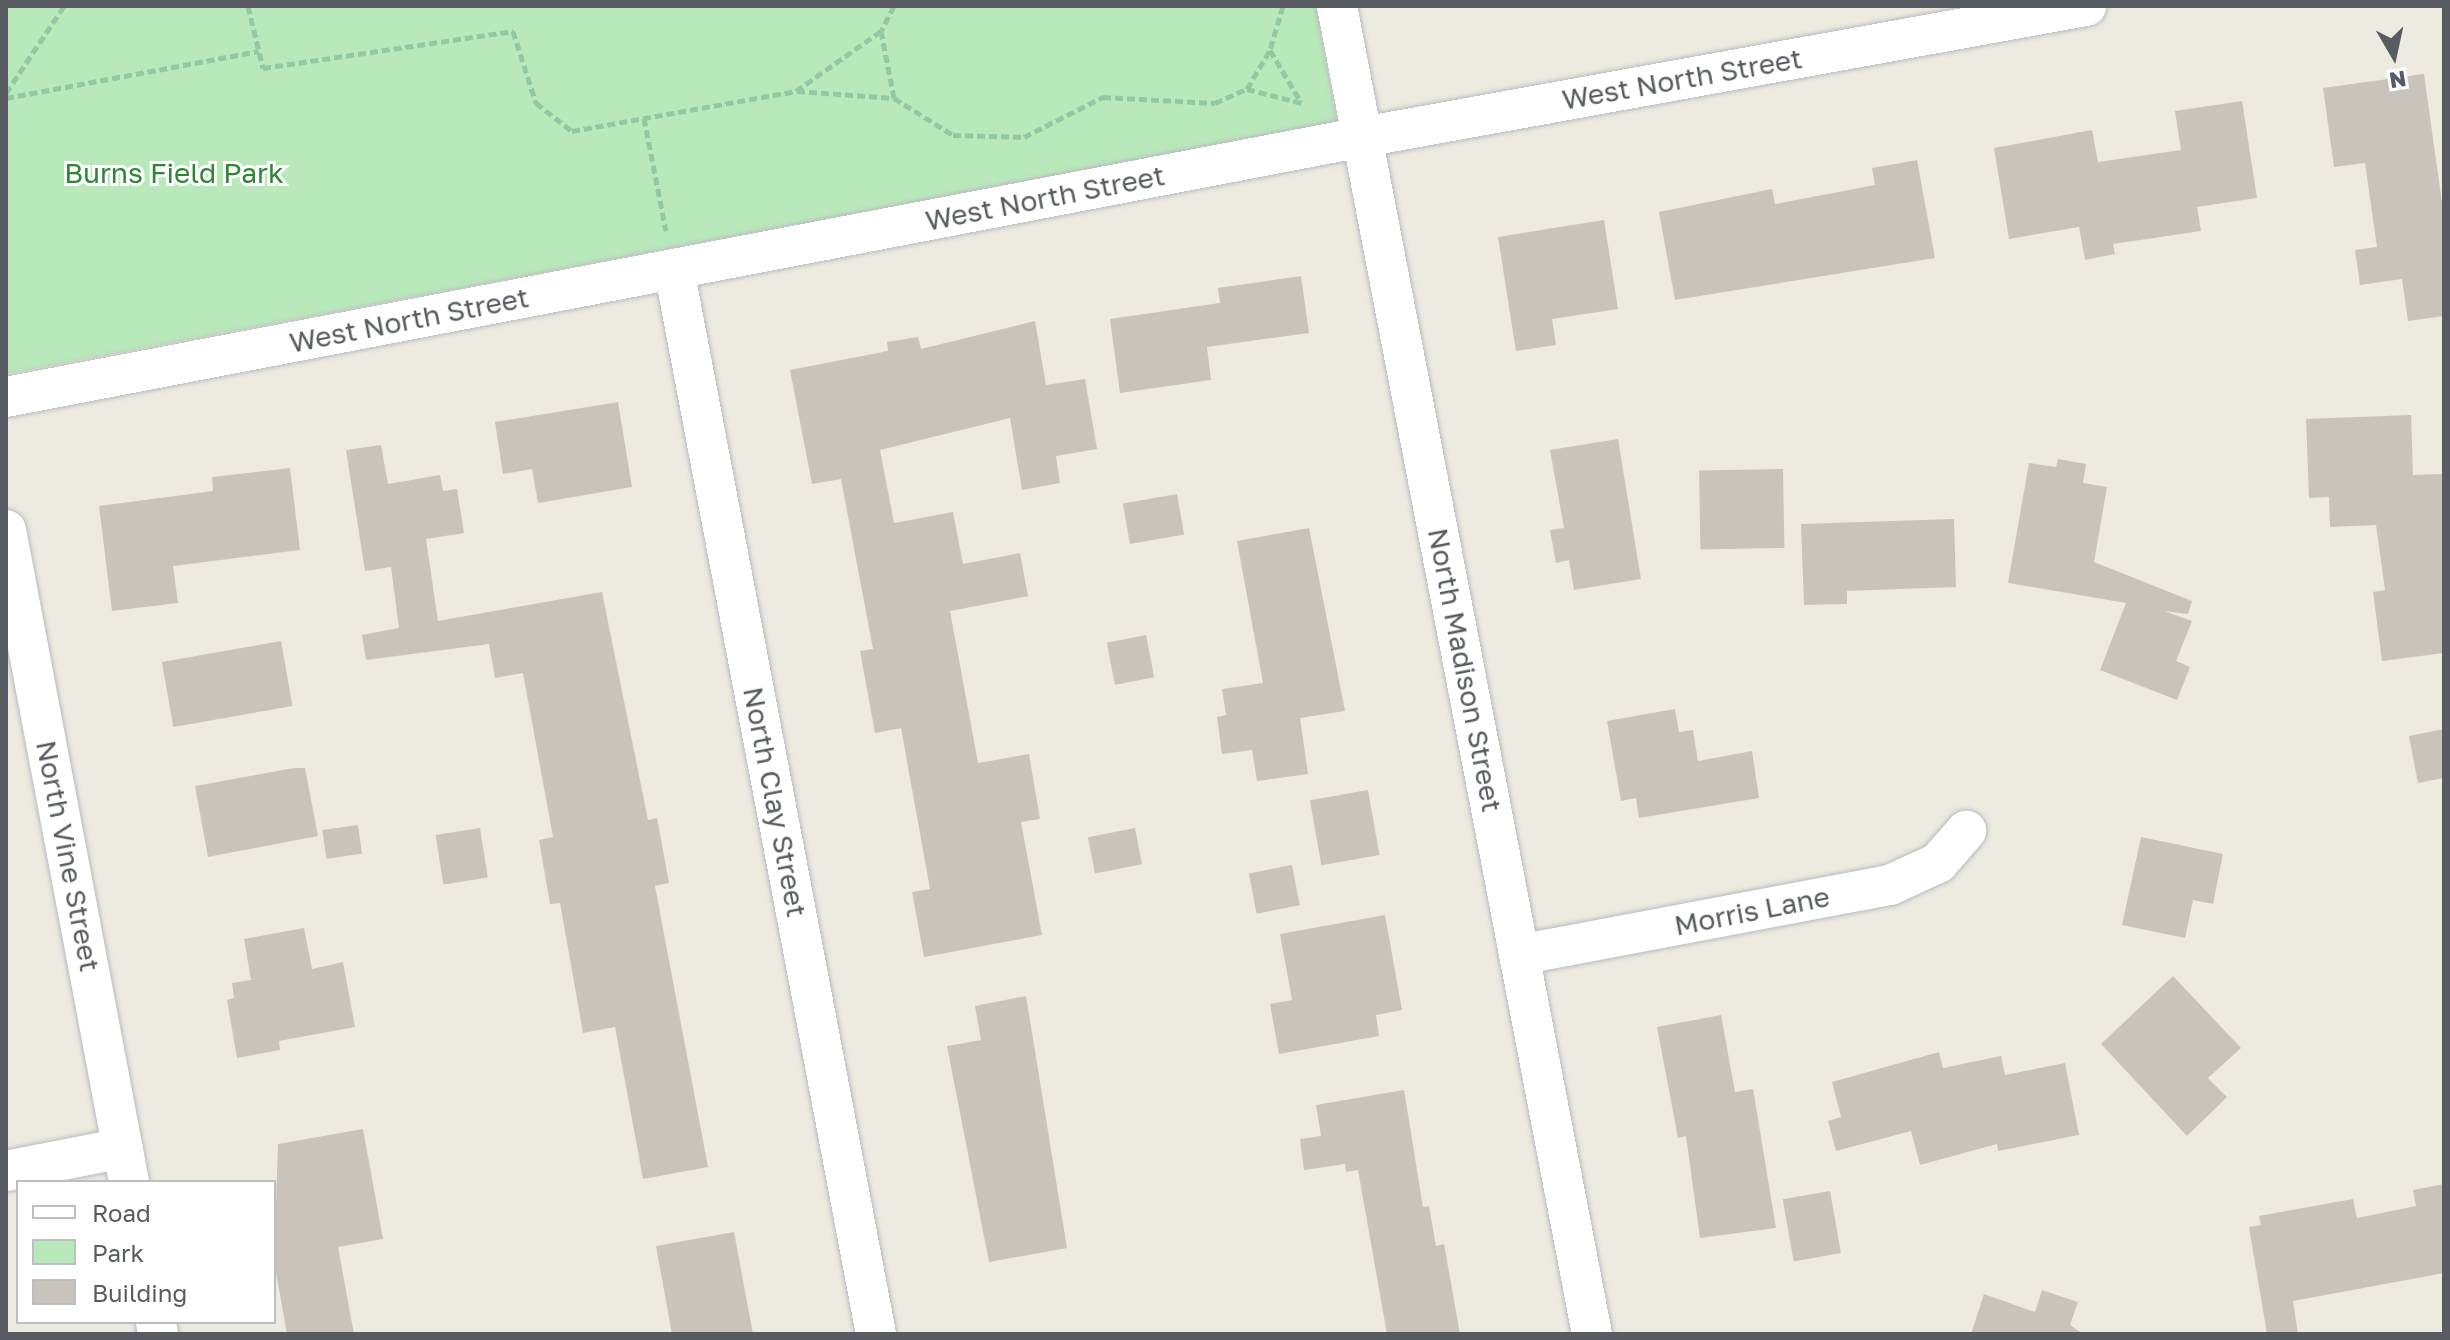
<!DOCTYPE html>
<style>
body{margin:0}
#map{position:relative;width:2450px;height:1340px;overflow:hidden;background:#edebdf;font-family:"Golos Text",sans-serif}
div>[style]{position:absolute}
.green>*{inset:0;background:#b9e8bb}
.building>*{inset:0;background:#c8c4bc;transform-origin:0 0}
.path>*{height:5px;margin-top:-2.5px;transform-origin:0;background:repeating-linear-gradient(90deg,#92c9a3 0 8px,transparent 0 12px)}
.roads{filter:drop-shadow(0 0 2px #b8bac0) drop-shadow(0 0 2px #b8bac0)}
.street>*{height:40px;margin:-20px;padding:0 20px;transform-origin:20px;border-radius:20px;background:#fff}
span{translate:-50% -50%;white-space:nowrap;text-align:center;line-height:1.15;-webkit-text-stroke:6px #fff;paint-order:stroke}
.street-label{font-size:28px;color:#585c62}
.park-label{font-size:28px;color:#2d8634}
.frame{position:absolute;inset:0;border:8px solid #585c62;pointer-events:none}
.legend{position:absolute;left:16px;top:1180px;width:260px;height:144px;box-sizing:border-box;background:#fff;border:2px solid #bcbec0;margin:0;padding:10px 14px;list-style:none;font-size:24px;color:#585c62}
.legend li{display:flex;align-items:center;gap:16px;height:40px}
.legend b{width:40px;border:2px solid #bcbec0}
.north{position:absolute;left:2354px;top:16px;width:80px;height:80px;-webkit-text-stroke:6px #fff;paint-order:stroke;rotate:171deg;font-size:22px;font-weight:700;line-height:32px;text-align:center;color:#585c62}
.north::after{content:'';display:block;margin:auto;width:28px;height:36px;background:#585c62;clip-path:polygon(50% 0,100% 100%,50% 72%,0 100%)}
</style>
<div id="map">
<div class="green">
<div style="clip-path:polygon(6px 6px,1316px 6px,1337px 122px,7px 374px)"></div>
</div>
<div class="building">
<div style="clip-path:polygon(2424px 74px,2444px 217px,2444px 316px,2408px 321px,2402px 279px,2360px 285px,2355px 250px,2377px 247px,2365px 163px,2334px 167px,2323px 88px)"></div>
<div style="clip-path:polygon(2242px 101px,2257px 198px,2197px 207px,2201px 231px,2113px 244px,2115px 254px,2085px 260px,2079px 227px,2009px 239px,1994px 148px,2092px 130px,2098px 162px,2181px 150px,2175px 111px)"></div>
<div style="clip-path:polygon(1917px 160px,1935px 258px,1675px 300px,1659px 212px,1772px 189px,1775px 204px,1875px 185px,1872px 168px)"></div>
<div style="clip-path:polygon(1604px 220px,1618px 309px,1552px 319px,1556px 345px,1516px 351px,1498px 237px)"></div>
<div style="clip-path:polygon(1301px 276px,1309px 333px,1207px 347px,1211px 380px,1120px 393px,1110px 319px,1220px 303px,1218px 288px)"></div>
<div style="clip-path:polygon(1035px 321px,1046px 385px,1085px 379px,1097px 449px,1056px 456px,1060px 483px,1022px 490px,1010px 418px,880px 450px,894px 523px,953px 512px,963px 564px,1020px 553px,1028px 596px,950px 611px,978px 763px,1029px 754px,1040px 819px,1021px 822px,1042px 935px,924px 957px,912px 892px,930px 889px,901px 728px,875px 733px,860px 651px,873px 649px,841px 479px,812px 484px,790px 370px,888px 351px,887px 342px,918px 337px,921px 349px)"></div>
<div style="clip-path:polygon(618px 402px,632px 487px,538px 503px,532px 469px,503px 474px,495px 422px)"></div>
<div style="clip-path:polygon(2411px 415px,2413px 475px,2444px 474px,2444px 653px,2382px 661px,2373px 592px,2385px 590px,2376px 525px,2330px 527px,2329px 497px,2309px 498px,2306px 419px)"></div>
<div style="clip-path:polygon(1618px 439px,1641px 579px,1574px 590px,1569px 560px,1556px 563px,1550px 530px,1564px 528px,1550px 450px)"></div>
<div style="clip-path:polygon(381px 445px,388px 484px,440px 475px,443px 491px,457px 489px,464px 533px,426px 539px,438px 621px,602px 592px,648px 820px,657px 818px,669px 883px,655px 886px,708px 1167px,643px 1179px,615px 1027px,583px 1033px,560px 903px,550px 904px,539px 840px,553px 837px,523px 673px,495px 678px,489px 644px,366px 660px,362px 635px,399px 628px,391px 567px,365px 571px,346px 450px)"></div>
<div style="clip-path:polygon(2058px 459px,2086px 464px,2083px 483px,2107px 487px,2094px 562px,2192px 601px,2188px 614px,2164px 611px,2192px 621px,2176px 661px,2190px 667px,2177px 700px,2100px 670px,2126px 603px,2008px 583px,2029px 463px,2056px 467px)"></div>
<div style="clip-path:polygon(290px 468px,300px 550px,173px 566px,178px 603px,112px 611px,99px 506px,213px 491px,212px 477px)"></div>
<div style="left:1783px;top:469px;width:79px;height:84px;rotate:89deg"></div>
<div style="left:1177px;top:494px;width:41px;height:55px;rotate:80deg"></div>
<div style="clip-path:polygon(1954px 519px,1956px 587px,1847px 591px,1847px 604px,1804px 605px,1801px 524px)"></div>
<div style="clip-path:polygon(1309px 528px,1345px 711px,1300px 718px,1308px 774px,1257px 781px,1252px 750px,1222px 754px,1217px 717px,1226px 715px,1222px 689px,1263px 683px,1237px 541px)"></div>
<div style="left:1146px;top:635px;width:43px;height:40px;rotate:79deg"></div>
<div style="left:281px;top:641px;width:66px;height:121px;rotate:80deg"></div>
<div style="clip-path:polygon(1675px 709px,1679px 732px,1693px 730px,1698px 761px,1752px 751px,1759px 798px,1639px 818px,1636px 798px,1621px 801px,1607px 721px)"></div>
<div style="clip-path:polygon(2444px 729px,2444px 778px,2418px 783px,2409px 736px)"></div>
<div style="clip-path:polygon(294px 768px,305px 768px,318px 836px,208px 857px,195px 786px)"></div>
<div style="left:1368px;top:790px;width:66px;height:59px;rotate:80deg"></div>
<div style="left:358px;top:825px;width:29px;height:36px;rotate:82deg"></div>
<div style="left:480px;top:828px;width:50px;height:45px;rotate:81deg"></div>
<div style="left:1135px;top:828px;width:37px;height:48px;rotate:79deg"></div>
<div style="clip-path:polygon(2141px 837px,2223px 854px,2213px 904px,2193px 900px,2185px 938px,2122px 925px)"></div>
<div style="left:1292px;top:865px;width:41px;height:44px;rotate:79deg"></div>
<div style="clip-path:polygon(1385px 915px,1402px 1010px,1376px 1015px,1379px 1036px,1279px 1054px,1270px 1004px,1292px 1000px,1280px 934px)"></div>
<div style="clip-path:polygon(304px 928px,312px 969px,343px 962px,355px 1027px,279px 1041px,280px 1050px,237px 1058px,227px 1000px,234px 998px,232px 983px,251px 980px,244px 939px)"></div>
<div style="clip-path:polygon(2173px 976px,2241px 1048px,2208px 1078px,2227px 1097px,2187px 1136px,2101px 1044px)"></div>
<div style="clip-path:polygon(1026px 996px,1067px 1248px,989px 1262px,947px 1046px,981px 1040px,975px 1006px)"></div>
<div style="clip-path:polygon(1721px 1015px,1735px 1092px,1753px 1089px,1776px 1228px,1700px 1238px,1686px 1136px,1678px 1138px,1657px 1027px)"></div>
<div style="clip-path:polygon(1939px 1052px,1943px 1068px,2001px 1056px,2005px 1075px,2065px 1063px,2079px 1135px,1998px 1151px,1997px 1144px,1920px 1165px,1911px 1131px,1836px 1151px,1828px 1121px,1841px 1117px,1832px 1082px)"></div>
<div style="clip-path:polygon(1404px 1090px,1423px 1207px,1429px 1206px,1436px 1246px,1444px 1244px,1460px 1334px,1387px 1334px,1358px 1170px,1346px 1172px,1345px 1164px,1304px 1170px,1300px 1139px,1321px 1136px,1316px 1105px)"></div>
<div style="clip-path:polygon(363px 1129px,383px 1239px,338px 1247px,354px 1334px,287px 1334px,274px 1261px,278px 1144px)"></div>
<div style="clip-path:polygon(2444px 1184px,2444px 1273px,2293px 1301px,2298px 1334px,2267px 1334px,2249px 1227px,2261px 1225px,2259px 1216px,2353px 1199px,2357px 1218px,2416px 1206px,2413px 1190px)"></div>
<div style="left:1830px;top:1191px;width:63px;height:48px;rotate:80deg"></div>
<div style="clip-path:polygon(734px 1232px,753px 1334px,672px 1334px,656px 1246px)"></div>
<div style="clip-path:polygon(2042px 1290px,2078px 1302px,2070px 1325px,2083px 1334px,1971px 1334px,1984px 1294px,2035px 1312px)"></div>
</div>
<div class="path">
<div style="left:248px;top:6px;width:64px;rotate:76.4deg"></div>
<div style="left:263px;top:68px;width:253px;rotate:-8.4deg"></div>
<div style="left:513px;top:31px;width:76px;rotate:72.3deg"></div>
<div style="left:536px;top:103px;width:46px;rotate:37.9deg"></div>
<div style="left:572px;top:131px;width:228px;rotate:-10.1deg"></div>
<div style="left:796px;top:91px;width:104px;rotate:-35.2deg"></div>
<div style="left:894px;top:6px;width:28px;rotate:117deg"></div>
<div style="left:881px;top:31px;width:68px;rotate:79deg"></div>
<div style="left:894px;top:98px;width:70px;rotate:32.1deg"></div>
<div style="left:953px;top:135px;width:71px;rotate:1.6deg"></div>
<div style="left:1024px;top:137px;width:89px;rotate:-26.9deg"></div>
<div style="left:1103px;top:97px;width:112px;rotate:3.1deg"></div>
<div style="left:1215px;top:103px;width:35px;rotate:-24deg"></div>
<div style="left:1247px;top:89px;width:57px;rotate:14.3deg"></div>
<div style="left:1283px;top:6px;width:46px;rotate:106.5deg"></div>
<div style="left:1270px;top:50px;width:61px;rotate:59.2deg"></div>
<div style="left:1247px;top:89px;width:45px;rotate:-59.5deg"></div>
<div style="left:797px;top:91px;width:97px;rotate:4.1deg"></div>
<div style="left:6px;top:93px;width:105px;rotate:-56.3deg"></div>
<div style="left:6px;top:98px;width:257px;rotate:-10.5deg"></div>
<div style="left:644px;top:118px;width:115px;rotate:79deg"></div>
</div>
<div class="roads">
<div class="street">
<div style="left:1337px;top:6px;width:1352px;rotate:79.13deg"></div>
<div style="left:674px;top:269px;width:1084px;rotate:79.26deg"></div>
<div style="left:6px;top:397px;width:1382px;rotate:-10.85deg"></div>
<div style="left:1363px;top:137px;width:735px;rotate:-10.27deg"></div>
<div style="left:6px;top:530px;width:664px;rotate:79.32deg"></div>
<div style="left:1519px;top:955px;width:378px;rotate:-10.7deg"></div>
<div style="left:1890px;top:885px;width:53px;rotate:-24.6deg"></div>
<div style="left:1938px;top:863px;width:43px;rotate:-48.8deg"></div>
<div style="left:6px;top:1171px;width:119px;rotate:-11.1deg"></div>
<div style="left:156px;top:1322px;width:12px;rotate:81deg"></div>
</div>
</div>
<div class="street-label">
<span style="left:1682px;top:79px;rotate:-10deg">West North Street</span>
<span style="left:1045px;top:198px;rotate:-11deg">West North Street</span>
<span style="left:409px;top:320px;rotate:-11deg">West North Street</span>
<span style="left:1465px;top:670px;rotate:79deg">North Madison Street</span>
<span style="left:775px;top:802px;rotate:79deg">North Clay Street</span>
<span style="left:68px;top:856px;rotate:79deg">North Vine Street</span>
<span style="left:1752px;top:911px;rotate:-11deg">Morris Lane</span>
</div>
<div class="park-label">
<span style="left:174px;top:173px">Burns Field Park</span>
</div>
<div class="frame"></div>
<ul class="legend">
<li><b style="height:10px;background:#fff"></b>Road</li>
<li><b style="height:22px;background:#b9e8bb"></b>Park</li>
<li><b style="height:22px;background:#c8c4bc"></b>Building</li>
</ul>
<div class="north">N</div>
</div>
